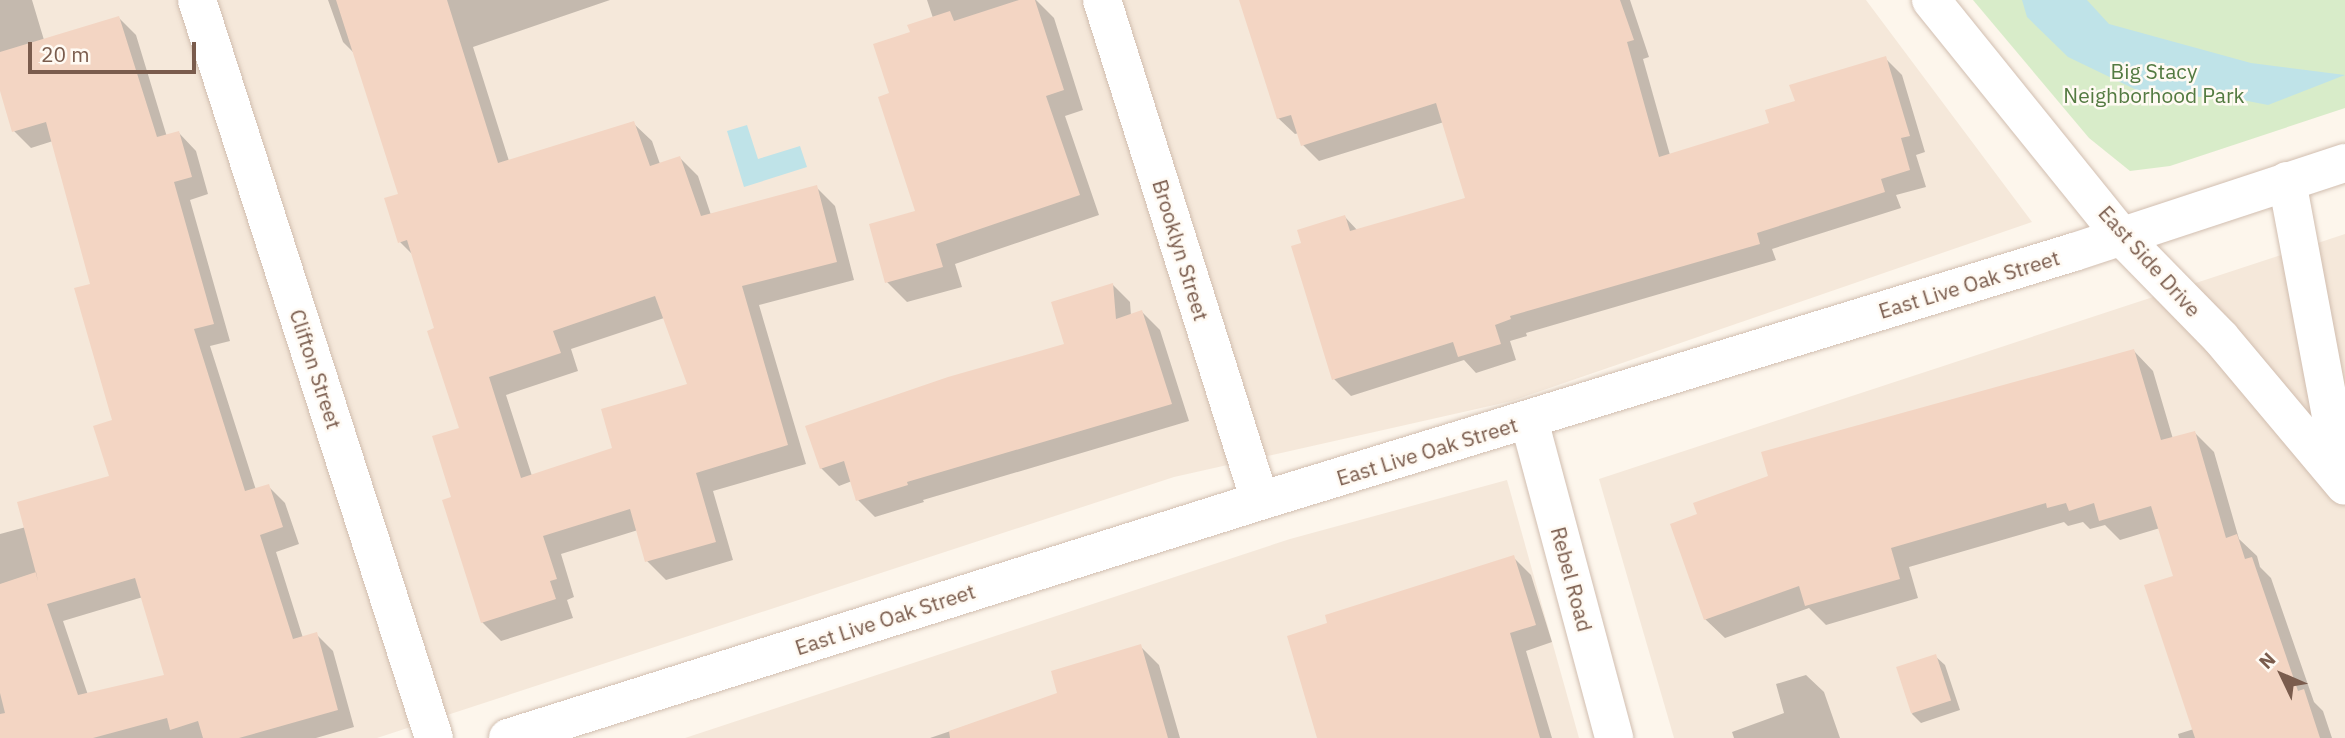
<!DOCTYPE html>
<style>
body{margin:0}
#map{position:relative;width:2345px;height:738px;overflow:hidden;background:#fdf6ec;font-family:"IBM Plex Sans",sans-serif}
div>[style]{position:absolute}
.residential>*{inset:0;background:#f5e8da}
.green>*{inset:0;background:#d8ecc9}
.water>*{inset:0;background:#bfe3e8}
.shadow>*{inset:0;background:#0003}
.building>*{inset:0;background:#f3d5c3;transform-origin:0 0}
.roads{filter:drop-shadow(0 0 2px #d1beb0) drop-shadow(0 0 2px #d1beb0)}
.street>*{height:38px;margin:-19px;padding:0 19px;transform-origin:19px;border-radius:19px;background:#fff}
.secondary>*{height:38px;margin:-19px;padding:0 19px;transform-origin:19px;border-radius:19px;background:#fff}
span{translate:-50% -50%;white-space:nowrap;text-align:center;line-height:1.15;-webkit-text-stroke:5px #fffaf3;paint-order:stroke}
.park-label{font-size:21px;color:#537a41}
.street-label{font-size:21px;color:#7a5c4d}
.north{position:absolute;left:2247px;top:640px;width:70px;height:70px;-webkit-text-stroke:5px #fffaf3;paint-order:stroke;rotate:314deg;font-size:19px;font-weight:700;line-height:28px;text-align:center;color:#7a5c4d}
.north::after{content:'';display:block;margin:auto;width:24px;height:32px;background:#7a5c4d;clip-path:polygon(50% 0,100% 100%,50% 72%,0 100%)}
.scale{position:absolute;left:28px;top:42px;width:168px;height:32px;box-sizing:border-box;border:4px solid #7a5c4d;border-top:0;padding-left:9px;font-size:21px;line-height:24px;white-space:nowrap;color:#7a5c4d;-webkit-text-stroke:5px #fffaf3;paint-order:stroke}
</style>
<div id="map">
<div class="residential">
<div style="clip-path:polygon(0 0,1866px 0,2032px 222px,1512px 401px,1174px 477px,377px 738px,0 738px)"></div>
<div style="clip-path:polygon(2345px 234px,2345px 738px,1674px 738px,1599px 479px)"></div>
<div style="clip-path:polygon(1507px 480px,1579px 738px,685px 738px,1290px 539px)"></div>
</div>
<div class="green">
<div style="clip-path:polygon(1973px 0,2345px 0,2345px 108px,2170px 166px,2130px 171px,2089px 138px)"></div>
</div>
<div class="water">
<div style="clip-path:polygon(2022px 0,2087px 0,2109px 24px,2251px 63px,2345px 75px,2268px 105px,2232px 98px,2147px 95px,2068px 57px,2027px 17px)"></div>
<div style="clip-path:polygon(747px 125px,758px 159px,800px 146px,807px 167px,744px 187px,727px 131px)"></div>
</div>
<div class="shadow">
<div style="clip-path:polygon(evenodd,0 0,32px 0,44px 40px,119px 18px,136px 35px,167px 137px,179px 133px,196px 151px,208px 194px,190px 200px,230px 341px,210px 346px,256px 490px,268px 486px,285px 503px,299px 544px,276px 552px,303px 638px,316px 634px,333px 651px,354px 727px,316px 738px,0 738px,0 534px,26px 527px,111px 477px,114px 421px,92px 285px,53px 141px,31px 148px,14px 131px,0 85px,0 0,143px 597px,167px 676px,88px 695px,63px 621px,143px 597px)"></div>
<div style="clip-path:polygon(evenodd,328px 0,610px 0,473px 47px,509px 161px,633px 123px,652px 141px,660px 164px,680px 158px,698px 176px,711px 215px,816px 187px,835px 206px,854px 280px,759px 305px,806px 464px,713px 491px,733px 560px,666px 580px,647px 561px,638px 530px,561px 554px,574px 597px,567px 600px,573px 618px,501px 641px,482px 622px,453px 498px,461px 429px,437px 329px,414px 256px,400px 242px,400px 195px,356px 55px,343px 42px,328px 0,664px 318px,689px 385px,614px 449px,532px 476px,506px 395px,578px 371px,571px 349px,664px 318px)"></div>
<div style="clip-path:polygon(927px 0,1036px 0,1054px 18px,1083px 110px,1065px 116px,1099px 215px,955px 264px,962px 287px,907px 302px,887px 282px,917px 212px,891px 94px,912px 33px,933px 18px)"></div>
<div style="clip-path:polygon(1241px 0,1630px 0,1649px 57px,1643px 59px,1670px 155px,1771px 125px,1797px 102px,1885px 58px,1902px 75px,1925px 152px,1916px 155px,1926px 187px,1896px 195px,1901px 208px,1772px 249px,1776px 260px,1526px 333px,1527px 336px,1510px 341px,1516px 360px,1476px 373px,1464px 360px,1351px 396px,1334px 379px,1303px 244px,1345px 217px,1358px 231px,1467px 199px,1444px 122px,1319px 161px,1303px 145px,1299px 133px,1295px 134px,1278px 118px)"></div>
<div style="clip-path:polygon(1113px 285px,1130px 302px,1131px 316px,1142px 312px,1160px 330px,1189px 421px,923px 500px,924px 502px,875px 517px,858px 500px,852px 481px,839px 486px,821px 468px,1066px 345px)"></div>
<div style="clip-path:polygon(2134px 351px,2153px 371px,2173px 439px,2195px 433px,2214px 452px,2239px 539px,2257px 556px,2260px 567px,2271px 578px,2314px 702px,2323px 711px,2332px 738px,2179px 738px,2178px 734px,2194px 729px,2175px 577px,2160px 528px,2120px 540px,2105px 525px,2090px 529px,2083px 522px,2068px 526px,2064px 522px,1909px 567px,1918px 598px,1826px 625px,1809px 608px,1725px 638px,1705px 619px)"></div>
<div style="clip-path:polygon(1513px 557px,1531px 575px,1552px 642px,1526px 651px,1552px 738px,1321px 738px)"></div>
<div style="clip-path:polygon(1140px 646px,1159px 665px,1180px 738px,930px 738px,1059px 694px)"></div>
<div style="clip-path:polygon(1935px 656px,1945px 665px,1960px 710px,1921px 723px,1912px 714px)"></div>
<div style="clip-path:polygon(1806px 675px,1824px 692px,1840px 738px,1734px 738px,1732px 732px,1784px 713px,1776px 684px)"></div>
</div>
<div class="building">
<div style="clip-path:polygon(evenodd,336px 0,447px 0,498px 163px,634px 121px,650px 166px,680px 156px,701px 216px,817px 185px,837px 262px,742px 286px,788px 445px,696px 473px,716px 542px,645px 562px,630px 509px,543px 536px,557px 579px,550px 581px,556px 599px,481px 623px,442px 500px,451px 497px,432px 436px,459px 428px,427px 331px,434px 328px,407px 240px,398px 243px,384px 198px,398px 194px,336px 0,655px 296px,687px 384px,601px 409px,612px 448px,521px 478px,489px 377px,561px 353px,553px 331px,655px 296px)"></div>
<div style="clip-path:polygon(1019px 0,1035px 0,1064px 90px,1046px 96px,1080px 195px,936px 244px,943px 267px,885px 283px,869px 224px,915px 211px,878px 97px,889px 93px,873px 44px,910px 32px,907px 25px,950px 11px,954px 21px)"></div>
<div style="clip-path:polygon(1239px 0,1620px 0,1634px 40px,1627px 42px,1659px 157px,1769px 123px,1765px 110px,1795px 101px,1789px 85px,1886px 56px,1910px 136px,1901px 138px,1910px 170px,1881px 179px,1885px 192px,1757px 233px,1760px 244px,1510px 316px,1511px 319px,1495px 325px,1501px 344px,1458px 357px,1453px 342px,1332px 380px,1291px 246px,1301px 243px,1297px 230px,1345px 215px,1350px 231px,1465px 198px,1436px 103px,1301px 146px,1291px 115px,1277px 119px)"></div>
<div style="clip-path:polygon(evenodd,119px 16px,157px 137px,179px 131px,192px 177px,174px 182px,214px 324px,194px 329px,245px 491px,269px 484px,283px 527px,260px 535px,293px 639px,317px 632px,338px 710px,239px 738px,203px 738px,198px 721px,170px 730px,167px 718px,93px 738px,0 738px,0 714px,5px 713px,0 693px,0 584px,36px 572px,38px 581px,17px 502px,109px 476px,93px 426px,112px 420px,74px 288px,90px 284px,46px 122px,12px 132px,0 91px,0 52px,119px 16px,135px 578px,164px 675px,78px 695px,47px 604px,135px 578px)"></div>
<div style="clip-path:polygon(1113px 283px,1116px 319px,1142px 310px,1172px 404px,907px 482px,908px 485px,856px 501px,844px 461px,820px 469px,805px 426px,948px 377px,1064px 344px,1051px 302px)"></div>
<div style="clip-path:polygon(2134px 349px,2161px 440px,2195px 431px,2226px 538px,2237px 534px,2245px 559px,2252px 557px,2298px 691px,2304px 689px,2320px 738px,2195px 738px,2144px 585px,2173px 576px,2151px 506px,2099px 521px,2094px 503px,2069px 511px,2066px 503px,2047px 508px,2046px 503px,1891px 548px,1900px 579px,1805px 606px,1799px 586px,1704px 620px,1670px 524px,1697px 514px,1693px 503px,1768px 476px,1761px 452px)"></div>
<div style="clip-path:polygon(1514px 555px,1536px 625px,1510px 633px,1540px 738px,1317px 738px,1287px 636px,1327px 623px,1325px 615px)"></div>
<div style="clip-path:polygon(1141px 644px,1168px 738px,950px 738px,949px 731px,1057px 693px,1051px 671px)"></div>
<div style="left:1936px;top:654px;width:49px;height:42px;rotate:72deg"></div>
</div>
<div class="roads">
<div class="street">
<div style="left:197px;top:0;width:775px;rotate:72.2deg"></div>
<div style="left:1102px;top:0;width:525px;rotate:72.5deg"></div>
<div style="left:1529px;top:420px;width:329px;rotate:75deg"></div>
</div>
<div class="secondary">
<div style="left:1931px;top:0;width:304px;rotate:51.1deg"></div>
<div style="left:2122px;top:237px;width:140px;rotate:45.6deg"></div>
<div style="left:2220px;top:337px;width:194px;rotate:50deg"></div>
<div style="left:2287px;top:181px;width:304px;rotate:79.4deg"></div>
<div style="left:508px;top:738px;width:788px;rotate:-17.49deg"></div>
<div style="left:1260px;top:501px;width:851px;rotate:-17.01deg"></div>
<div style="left:2074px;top:252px;width:285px;rotate:-18.2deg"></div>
</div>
</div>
<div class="park-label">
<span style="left:2154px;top:83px">Big Stacy<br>Neighborhood Park</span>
</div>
<div class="street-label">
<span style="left:1181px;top:250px;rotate:73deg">Brooklyn Street</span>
<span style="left:2150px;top:261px;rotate:48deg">East Side Drive</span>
<span style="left:1969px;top:284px;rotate:-17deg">East Live Oak Street</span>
<span style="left:316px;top:369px;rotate:72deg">Clifton Street</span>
<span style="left:1427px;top:451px;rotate:-17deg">East Live Oak Street</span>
<span style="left:1572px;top:579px;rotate:75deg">Rebel Road</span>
<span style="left:885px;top:619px;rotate:-18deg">East Live Oak Street</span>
</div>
<div class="north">N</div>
<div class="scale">20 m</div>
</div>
